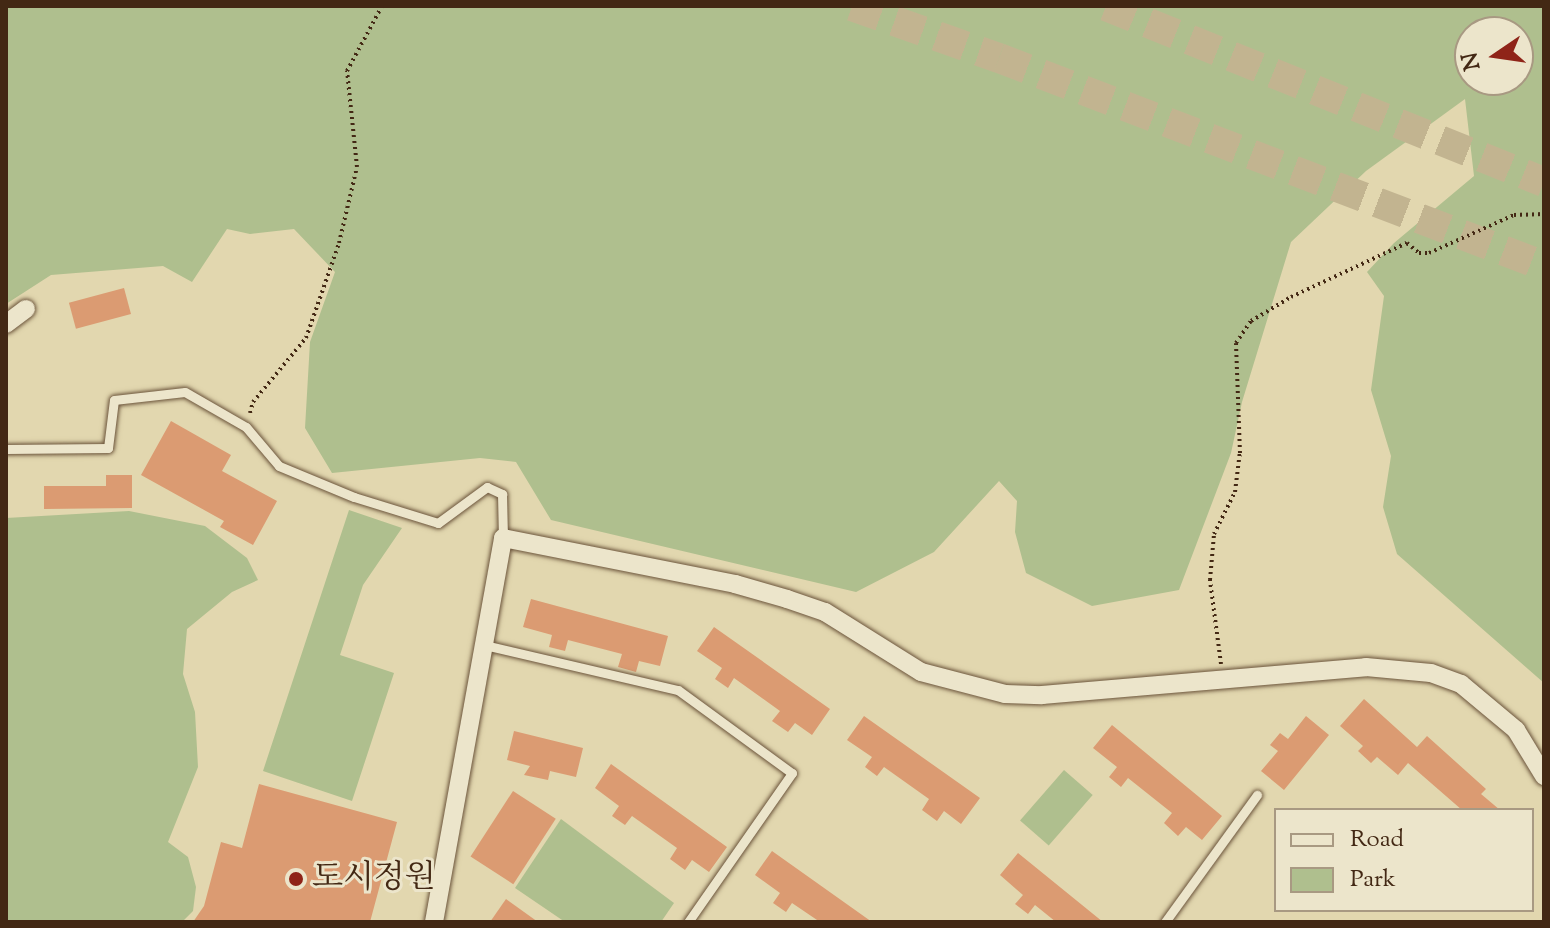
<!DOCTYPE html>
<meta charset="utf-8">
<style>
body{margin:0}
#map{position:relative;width:1550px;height:928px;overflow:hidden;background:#e2d7af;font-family:"Sorts Mill Goudy","Noto Serif KR",serif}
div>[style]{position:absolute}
.green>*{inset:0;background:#afbf8e;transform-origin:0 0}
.building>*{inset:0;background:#db9b72;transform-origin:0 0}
.trunk-tunnel>*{height:30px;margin-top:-15px;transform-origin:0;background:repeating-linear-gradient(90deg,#c2b490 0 30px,transparent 0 45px)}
.path>*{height:4px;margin-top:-2px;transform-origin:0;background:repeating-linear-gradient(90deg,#432814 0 2px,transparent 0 6px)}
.roads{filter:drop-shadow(0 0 2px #6b543b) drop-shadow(0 0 2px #6b543b)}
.service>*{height:9px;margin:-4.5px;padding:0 4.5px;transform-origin:4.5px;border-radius:4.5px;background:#ece5cb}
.minor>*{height:18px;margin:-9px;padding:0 9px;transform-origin:9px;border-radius:9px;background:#ece5cb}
.dots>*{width:22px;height:22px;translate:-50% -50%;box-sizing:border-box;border:4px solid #ece5cb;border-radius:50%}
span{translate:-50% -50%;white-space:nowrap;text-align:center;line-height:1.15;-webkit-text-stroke:6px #ece5cb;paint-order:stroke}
.poi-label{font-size:32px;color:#432814}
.left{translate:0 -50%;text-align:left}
.frame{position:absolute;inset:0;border:8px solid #432814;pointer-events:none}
.legend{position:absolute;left:1274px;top:808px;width:260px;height:104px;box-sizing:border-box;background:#ece5cb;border:2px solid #a89982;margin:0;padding:10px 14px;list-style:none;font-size:24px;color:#432814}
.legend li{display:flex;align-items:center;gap:16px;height:40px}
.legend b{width:40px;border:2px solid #a89982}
.north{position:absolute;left:1454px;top:16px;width:80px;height:80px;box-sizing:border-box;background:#ece5cb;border:2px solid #a89982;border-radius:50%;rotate:257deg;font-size:22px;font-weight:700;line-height:32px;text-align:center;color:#432814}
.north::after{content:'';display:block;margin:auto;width:28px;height:36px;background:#8f2418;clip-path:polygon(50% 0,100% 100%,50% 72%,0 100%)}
</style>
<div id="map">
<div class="green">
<div style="clip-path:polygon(evenodd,6px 6px,1544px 6px,1544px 683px,1397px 554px,1383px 507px,1391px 456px,1371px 390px,1384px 296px,1367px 272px,1394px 243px,1474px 176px,1465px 99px,1366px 171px,1291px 242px,1242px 402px,1231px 453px,1179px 590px,1092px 606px,1026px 573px,1015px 532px,1017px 501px,999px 481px,934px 552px,856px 592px,551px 520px,516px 462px,480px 458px,332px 473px,305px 428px,310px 342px,335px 272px,294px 229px,250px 234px,227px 229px,192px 282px,163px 266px,51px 275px,6px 304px,6px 6px,1470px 32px,1518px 32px,1518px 80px,1470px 80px,1470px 32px)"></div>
<div style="clip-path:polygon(349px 510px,402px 528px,363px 585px,340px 655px,394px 673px,352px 801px,263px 771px)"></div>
<div style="clip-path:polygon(129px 511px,205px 526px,247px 558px,258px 580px,232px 592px,187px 629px,183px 674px,195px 712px,198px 767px,168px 842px,188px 857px,196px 887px,193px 911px,182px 922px,6px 922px,6px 518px)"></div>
<div style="left:1064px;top:770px;width:38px;height:67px;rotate:41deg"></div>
<div style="clip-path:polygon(561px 819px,674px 903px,661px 922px,565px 922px,515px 888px)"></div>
</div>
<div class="building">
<div style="left:124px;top:288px;width:27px;height:57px;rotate:75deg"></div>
<div style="clip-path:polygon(171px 421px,231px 455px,222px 471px,277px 501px,253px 545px,220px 527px,224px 521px,141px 475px)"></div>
<div style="clip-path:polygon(106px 475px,132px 475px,132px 508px,44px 509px,44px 486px,106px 486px)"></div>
<div style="clip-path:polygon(531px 599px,668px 636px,660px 666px,639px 661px,636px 672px,618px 667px,622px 654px,568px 640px,565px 651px,549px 647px,552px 635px,523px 627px)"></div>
<div style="clip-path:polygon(714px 627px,830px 709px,812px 735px,795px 723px,788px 732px,772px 721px,780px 711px,734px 678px,728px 688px,715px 679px,722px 668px,697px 651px)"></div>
<div style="clip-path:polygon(1364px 699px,1417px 747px,1427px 736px,1486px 789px,1481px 794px,1500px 810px,1462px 810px,1408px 763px,1398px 775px,1377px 757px,1371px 763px,1358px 751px,1363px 746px,1340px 726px)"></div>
<div style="clip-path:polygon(864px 716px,980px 798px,961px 824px,944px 811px,937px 821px,922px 810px,929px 799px,884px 767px,877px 776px,865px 767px,872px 757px,847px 740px)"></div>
<div style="clip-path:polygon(1306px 716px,1329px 735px,1284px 790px,1261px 771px,1278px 751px,1270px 745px,1280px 733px,1288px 739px)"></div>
<div style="clip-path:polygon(1112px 725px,1222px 816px,1202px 840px,1186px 827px,1178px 836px,1164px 823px,1172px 813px,1128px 778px,1121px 787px,1109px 777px,1117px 767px,1093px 748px)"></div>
<div style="clip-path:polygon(514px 731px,583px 748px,576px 777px,550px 771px,548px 780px,524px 775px,530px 766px,507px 760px)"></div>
<div style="clip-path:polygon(611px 764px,727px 847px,709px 872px,692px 860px,685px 870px,670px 859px,677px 848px,632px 816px,625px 825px,612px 816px,619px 806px,595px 788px)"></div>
<div style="clip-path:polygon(259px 784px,397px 822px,370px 922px,193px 922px,204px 906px,221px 842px,242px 848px)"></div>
<div style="left:513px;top:791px;width:51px;height:78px;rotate:33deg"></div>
<div style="clip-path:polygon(772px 851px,872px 922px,820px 922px,792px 903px,786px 912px,773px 903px,780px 893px,755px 875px)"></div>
<div style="clip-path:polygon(1018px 853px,1103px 922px,1056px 922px,1035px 905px,1028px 914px,1015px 904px,1023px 895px,1000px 875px)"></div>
<div style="clip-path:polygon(506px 899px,538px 922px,490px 922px)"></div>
</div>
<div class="trunk-tunnel">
<div style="left:852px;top:6px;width:156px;rotate:19.5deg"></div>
<div style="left:999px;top:58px;width:583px;rotate:20.89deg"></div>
<div style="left:1106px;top:6px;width:472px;rotate:21.9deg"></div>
</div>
<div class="path">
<div style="left:250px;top:413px;width:11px;rotate:-75deg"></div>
<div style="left:253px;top:402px;width:83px;rotate:-50.4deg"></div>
<div style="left:306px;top:338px;width:101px;rotate:-70.8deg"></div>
<div style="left:339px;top:243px;width:78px;rotate:-76.7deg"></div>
<div style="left:357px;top:167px;width:97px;rotate:-95.9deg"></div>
<div style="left:347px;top:71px;width:74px;rotate:-61.7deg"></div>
<div style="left:1221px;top:664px;width:85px;rotate:-97.5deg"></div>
<div style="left:1210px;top:580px;width:46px;rotate:-85deg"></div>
<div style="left:1214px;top:534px;width:47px;rotate:-63.4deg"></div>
<div style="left:1235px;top:492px;width:39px;rotate:-83deg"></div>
<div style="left:1240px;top:453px;width:110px;rotate:-92.1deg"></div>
<div style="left:1236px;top:343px;width:27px;rotate:-56deg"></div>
<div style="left:1251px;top:321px;width:47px;rotate:-31deg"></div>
<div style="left:1291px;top:297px;width:128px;rotate:-25deg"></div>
<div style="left:1407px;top:243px;width:16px;rotate:40deg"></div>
<div style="left:1419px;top:253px;width:10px"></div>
<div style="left:1429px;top:253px;width:93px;rotate:-24.1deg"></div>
<div style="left:1514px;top:215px;width:30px;rotate:-2deg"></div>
</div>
<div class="roads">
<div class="service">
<div style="left:6px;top:449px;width:102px;rotate:-0.6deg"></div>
<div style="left:108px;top:448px;width:48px;rotate:-82.9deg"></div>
<div style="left:114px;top:400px;width:71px;rotate:-6.4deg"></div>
<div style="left:185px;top:392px;width:70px;rotate:29.8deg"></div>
<div style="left:246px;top:427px;width:51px;rotate:49.8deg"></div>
<div style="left:279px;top:466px;width:81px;rotate:22.5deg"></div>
<div style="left:354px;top:497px;width:88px;rotate:17.2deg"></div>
<div style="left:438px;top:523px;width:61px;rotate:-36.3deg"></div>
<div style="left:487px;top:487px;width:17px;rotate:25deg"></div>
<div style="left:502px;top:494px;width:44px;rotate:88.7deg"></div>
<div style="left:484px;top:645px;width:199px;rotate:13.1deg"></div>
<div style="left:678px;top:690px;width:141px;rotate:36.1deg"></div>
<div style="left:792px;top:773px;width:182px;rotate:124.9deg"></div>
<div style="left:1165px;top:922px;width:157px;rotate:-54.1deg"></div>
</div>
<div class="minor">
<div style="left:6px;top:324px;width:25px;rotate:-37deg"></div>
<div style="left:434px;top:922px;width:390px;rotate:-79.8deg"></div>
<div style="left:503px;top:538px;width:237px;rotate:11.2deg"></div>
<div style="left:735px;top:584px;width:54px;rotate:16.1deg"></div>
<div style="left:787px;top:599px;width:40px;rotate:18.9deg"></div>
<div style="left:825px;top:612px;width:113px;rotate:32deg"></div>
<div style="left:921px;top:672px;width:87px;rotate:14.7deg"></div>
<div style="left:1005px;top:694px;width:37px;rotate:2deg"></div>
<div style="left:1042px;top:695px;width:325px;rotate:-4.9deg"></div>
<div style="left:1366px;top:667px;width:65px;rotate:5.3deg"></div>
<div style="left:1431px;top:673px;width:32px;rotate:20deg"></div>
<div style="left:1461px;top:684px;width:72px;rotate:39.9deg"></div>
<div style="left:1516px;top:730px;width:54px;rotate:58.7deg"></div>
</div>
</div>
<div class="dots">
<div style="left:296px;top:879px;background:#8f2418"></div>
</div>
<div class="poi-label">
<span class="left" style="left:312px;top:879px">도시정원</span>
</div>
<div class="frame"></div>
<ul class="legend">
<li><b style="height:10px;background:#ece5cb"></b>Road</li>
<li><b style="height:22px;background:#afbf8e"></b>Park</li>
</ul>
<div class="north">N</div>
</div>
